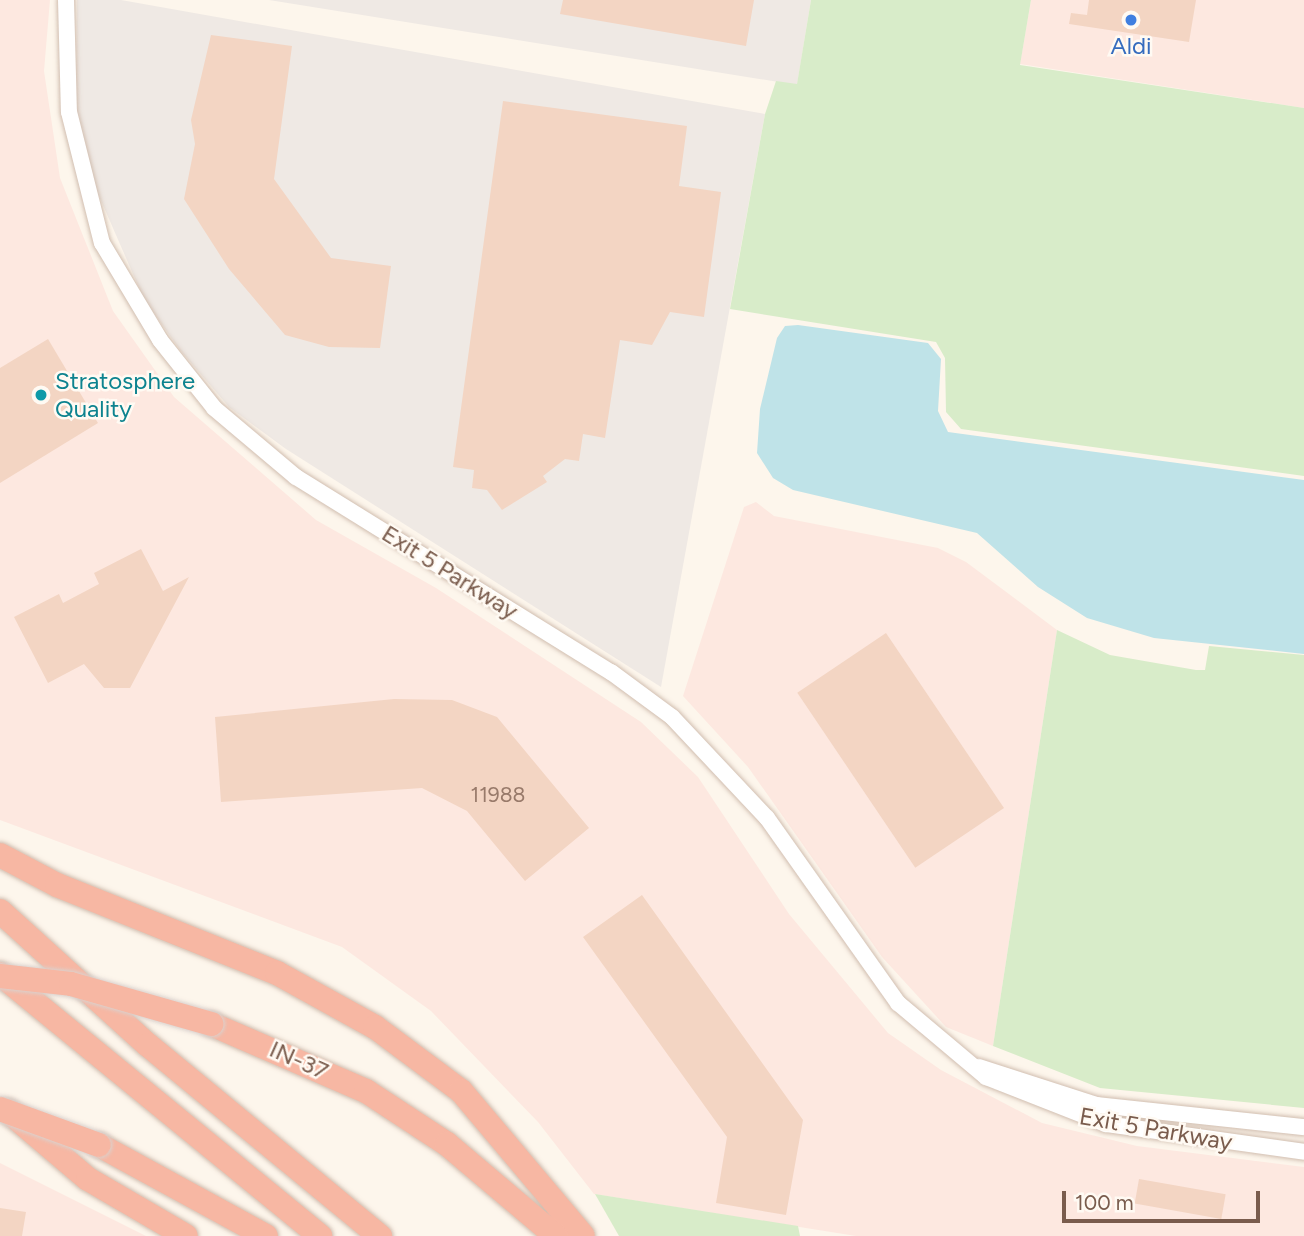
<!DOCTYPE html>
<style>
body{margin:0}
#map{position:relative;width:1304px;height:1236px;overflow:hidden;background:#fdf6ec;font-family:Figtree,sans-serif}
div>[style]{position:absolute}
.commercial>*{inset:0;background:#fde8e0}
.industrial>*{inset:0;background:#efe9e4}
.green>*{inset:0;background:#d8ecc9}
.water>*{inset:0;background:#bfe3e8}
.building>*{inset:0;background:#f3d5c3;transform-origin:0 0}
.roads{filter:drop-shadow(0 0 2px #d1beb0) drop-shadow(0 0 2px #d1beb0)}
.minor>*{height:16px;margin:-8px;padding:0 8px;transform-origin:8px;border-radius:8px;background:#fff}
.highway>*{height:24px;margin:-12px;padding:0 12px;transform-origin:12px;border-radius:12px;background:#f7b7a3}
.bridges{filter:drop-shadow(0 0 2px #dad1cd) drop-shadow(0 0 2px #dad1cd)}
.highway-bridge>*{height:24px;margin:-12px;padding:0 12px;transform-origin:12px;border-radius:12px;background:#f7b7a3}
.dots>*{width:19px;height:19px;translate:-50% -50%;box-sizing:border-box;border:4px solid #fffaf3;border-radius:50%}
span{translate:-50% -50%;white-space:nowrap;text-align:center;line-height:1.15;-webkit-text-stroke:5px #fffaf3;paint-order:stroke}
.number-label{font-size:21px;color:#987a6a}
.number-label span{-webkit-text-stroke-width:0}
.shop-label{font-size:24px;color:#366cbe}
.culture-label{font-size:24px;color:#0d838f}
.left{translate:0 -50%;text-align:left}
.street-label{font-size:24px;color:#7a5c4d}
.scale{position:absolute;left:1062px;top:1191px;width:198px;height:32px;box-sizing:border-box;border:4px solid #7a5c4d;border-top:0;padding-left:9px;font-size:21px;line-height:24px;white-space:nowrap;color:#7a5c4d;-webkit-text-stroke:5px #fffaf3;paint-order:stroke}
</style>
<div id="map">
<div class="commercial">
<div style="clip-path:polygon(0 0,50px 0,44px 71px,60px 178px,113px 311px,174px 397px,316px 520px,436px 588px,641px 722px,698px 777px,789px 914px,888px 1033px,941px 1070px,1042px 1123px,1137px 1146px,1304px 1167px,1304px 1236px,856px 1236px,594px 1194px,538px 1122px,431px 1011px,342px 947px,0 820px)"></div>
<div style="clip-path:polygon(1031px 0,1304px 0,1304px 108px,1020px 64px)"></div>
<div style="clip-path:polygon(756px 502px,774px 516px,938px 548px,966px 562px,1057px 630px,993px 1046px,946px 1027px,882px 957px,748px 767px,683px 696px,744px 507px)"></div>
<div style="clip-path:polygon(0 1163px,146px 1236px,0 1236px)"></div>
</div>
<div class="industrial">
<div style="clip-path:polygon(77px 0,121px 0,765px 114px,661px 687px,286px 449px,229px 407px,180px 350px,144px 299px,92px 180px,76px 118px)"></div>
<div style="clip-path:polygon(269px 0,811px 0,797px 85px)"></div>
</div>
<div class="green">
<div style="clip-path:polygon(811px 0,1031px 0,1020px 65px,1304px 108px,1304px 476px,961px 429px,946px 412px,945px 358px,936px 342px,730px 309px,765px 114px,776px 81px,797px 84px)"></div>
<div style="clip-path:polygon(1057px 630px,1110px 655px,1196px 670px,1205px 670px,1209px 646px,1304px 655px,1304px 1108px,1100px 1088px,993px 1046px)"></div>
<div style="clip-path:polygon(595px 1194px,798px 1226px,800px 1236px,619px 1236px)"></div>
</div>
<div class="water">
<div style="clip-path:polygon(798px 325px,928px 343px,941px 359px,938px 411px,948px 432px,1304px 480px,1304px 654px,1154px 638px,1087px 618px,1038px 587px,977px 533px,793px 490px,773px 478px,757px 453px,760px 409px,777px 338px,785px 326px)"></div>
</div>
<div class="building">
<div style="clip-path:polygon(563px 0,754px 0,746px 46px,560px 14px)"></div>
<div style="clip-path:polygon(1089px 0,1196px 0,1189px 42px,1069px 24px,1071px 13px,1087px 15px)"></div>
<div style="clip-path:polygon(211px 35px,292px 46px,274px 179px,331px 258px,391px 266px,380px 348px,329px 347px,285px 335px,229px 269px,184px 199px,195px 144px,191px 120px)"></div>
<div style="clip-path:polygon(503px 101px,687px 126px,679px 186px,721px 192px,704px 317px,670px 312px,652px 345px,620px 340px,605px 438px,583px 434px,579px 461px,565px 459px,543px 476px,547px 482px,502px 510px,487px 490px,472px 488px,474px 470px,453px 467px)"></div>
<div style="clip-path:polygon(48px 339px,98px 423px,0 483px,0 368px)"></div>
<div style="clip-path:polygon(141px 549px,163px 591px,189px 577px,130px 688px,104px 688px,84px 664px,48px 683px,14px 617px,59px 594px,63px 603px,99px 584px,94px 573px)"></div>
<div style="left:886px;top:633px;width:211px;height:107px;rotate:56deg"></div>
<div style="clip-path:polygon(394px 699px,452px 700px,497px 717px,589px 828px,525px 881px,467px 811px,422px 788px,221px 802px,215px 717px)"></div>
<div style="clip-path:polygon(642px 895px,803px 1120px,786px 1215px,716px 1203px,727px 1137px,583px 937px)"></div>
<div style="left:1139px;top:1179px;width:88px;height:25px;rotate:10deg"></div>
<div style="clip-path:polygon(0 1208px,26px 1212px,22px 1236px,0 1236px)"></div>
</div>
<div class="roads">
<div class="minor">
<div style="left:66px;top:0;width:112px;rotate:88.5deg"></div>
<div style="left:69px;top:112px;width:135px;rotate:75.9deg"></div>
<div style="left:102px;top:243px;width:113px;rotate:59.1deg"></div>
<div style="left:160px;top:340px;width:87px;rotate:51.5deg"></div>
<div style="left:214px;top:408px;width:107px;rotate:40.1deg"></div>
<div style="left:296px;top:477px;width:370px;rotate:31.8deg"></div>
<div style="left:611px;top:672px;width:76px;rotate:36.4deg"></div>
<div style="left:672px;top:717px;width:139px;rotate:46.8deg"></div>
<div style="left:767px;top:818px;width:227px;rotate:54.7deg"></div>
<div style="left:898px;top:1003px;width:115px;rotate:40.1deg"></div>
<div style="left:986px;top:1077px;width:129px;rotate:21.4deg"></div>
<div style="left:1106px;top:1124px;width:200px;rotate:8deg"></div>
<div style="left:979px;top:1067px;width:124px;rotate:17.9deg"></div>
<div style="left:1097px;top:1105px;width:208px;rotate:6.1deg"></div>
</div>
<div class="highway">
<div style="left:0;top:855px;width:64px;rotate:27.8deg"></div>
<div style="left:57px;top:885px;width:237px;rotate:21.8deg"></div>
<div style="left:277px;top:973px;width:112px;rotate:28.9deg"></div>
<div style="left:375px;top:1027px;width:107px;rotate:36.7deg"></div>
<div style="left:461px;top:1091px;width:189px;rotate:49.9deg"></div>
<div style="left:0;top:911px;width:200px;rotate:42.2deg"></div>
<div style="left:148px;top:1045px;width:301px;rotate:39.5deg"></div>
<div style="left:0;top:974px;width:414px;rotate:39.3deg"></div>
<div style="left:211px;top:1024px;width:169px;rotate:23.4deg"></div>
<div style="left:366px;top:1091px;width:97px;rotate:33.2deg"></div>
<div style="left:447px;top:1144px;width:143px;rotate:40.2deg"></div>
<div style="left:8px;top:1111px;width:105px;rotate:40.4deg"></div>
<div style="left:88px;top:1179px;width:113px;rotate:30.2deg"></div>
<div style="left:99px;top:1145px;width:190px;rotate:28.6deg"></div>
</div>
</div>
<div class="bridges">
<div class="highway-bridge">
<div style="left:0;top:976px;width:71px;rotate:6.4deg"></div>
<div style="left:71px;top:984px;width:146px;rotate:15.9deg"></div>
<div style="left:0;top:1109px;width:105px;rotate:20deg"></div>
</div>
</div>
<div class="dots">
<div style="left:1131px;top:20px;background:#3f7fe0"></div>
<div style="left:41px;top:395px;background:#0f9aa8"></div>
</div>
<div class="number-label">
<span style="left:498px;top:795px">11988</span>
</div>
<div class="shop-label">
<span style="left:1131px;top:46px">Aldi</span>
</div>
<div class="culture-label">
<span class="left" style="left:55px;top:395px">Stratosphere<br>Quality</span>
</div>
<div class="street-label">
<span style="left:450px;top:572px;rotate:32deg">Exit 5 Parkway</span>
<span style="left:299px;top:1060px;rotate:24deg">IN-37</span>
<span style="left:1156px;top:1129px;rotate:10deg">Exit 5 Parkway</span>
</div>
<div class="scale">100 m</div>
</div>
